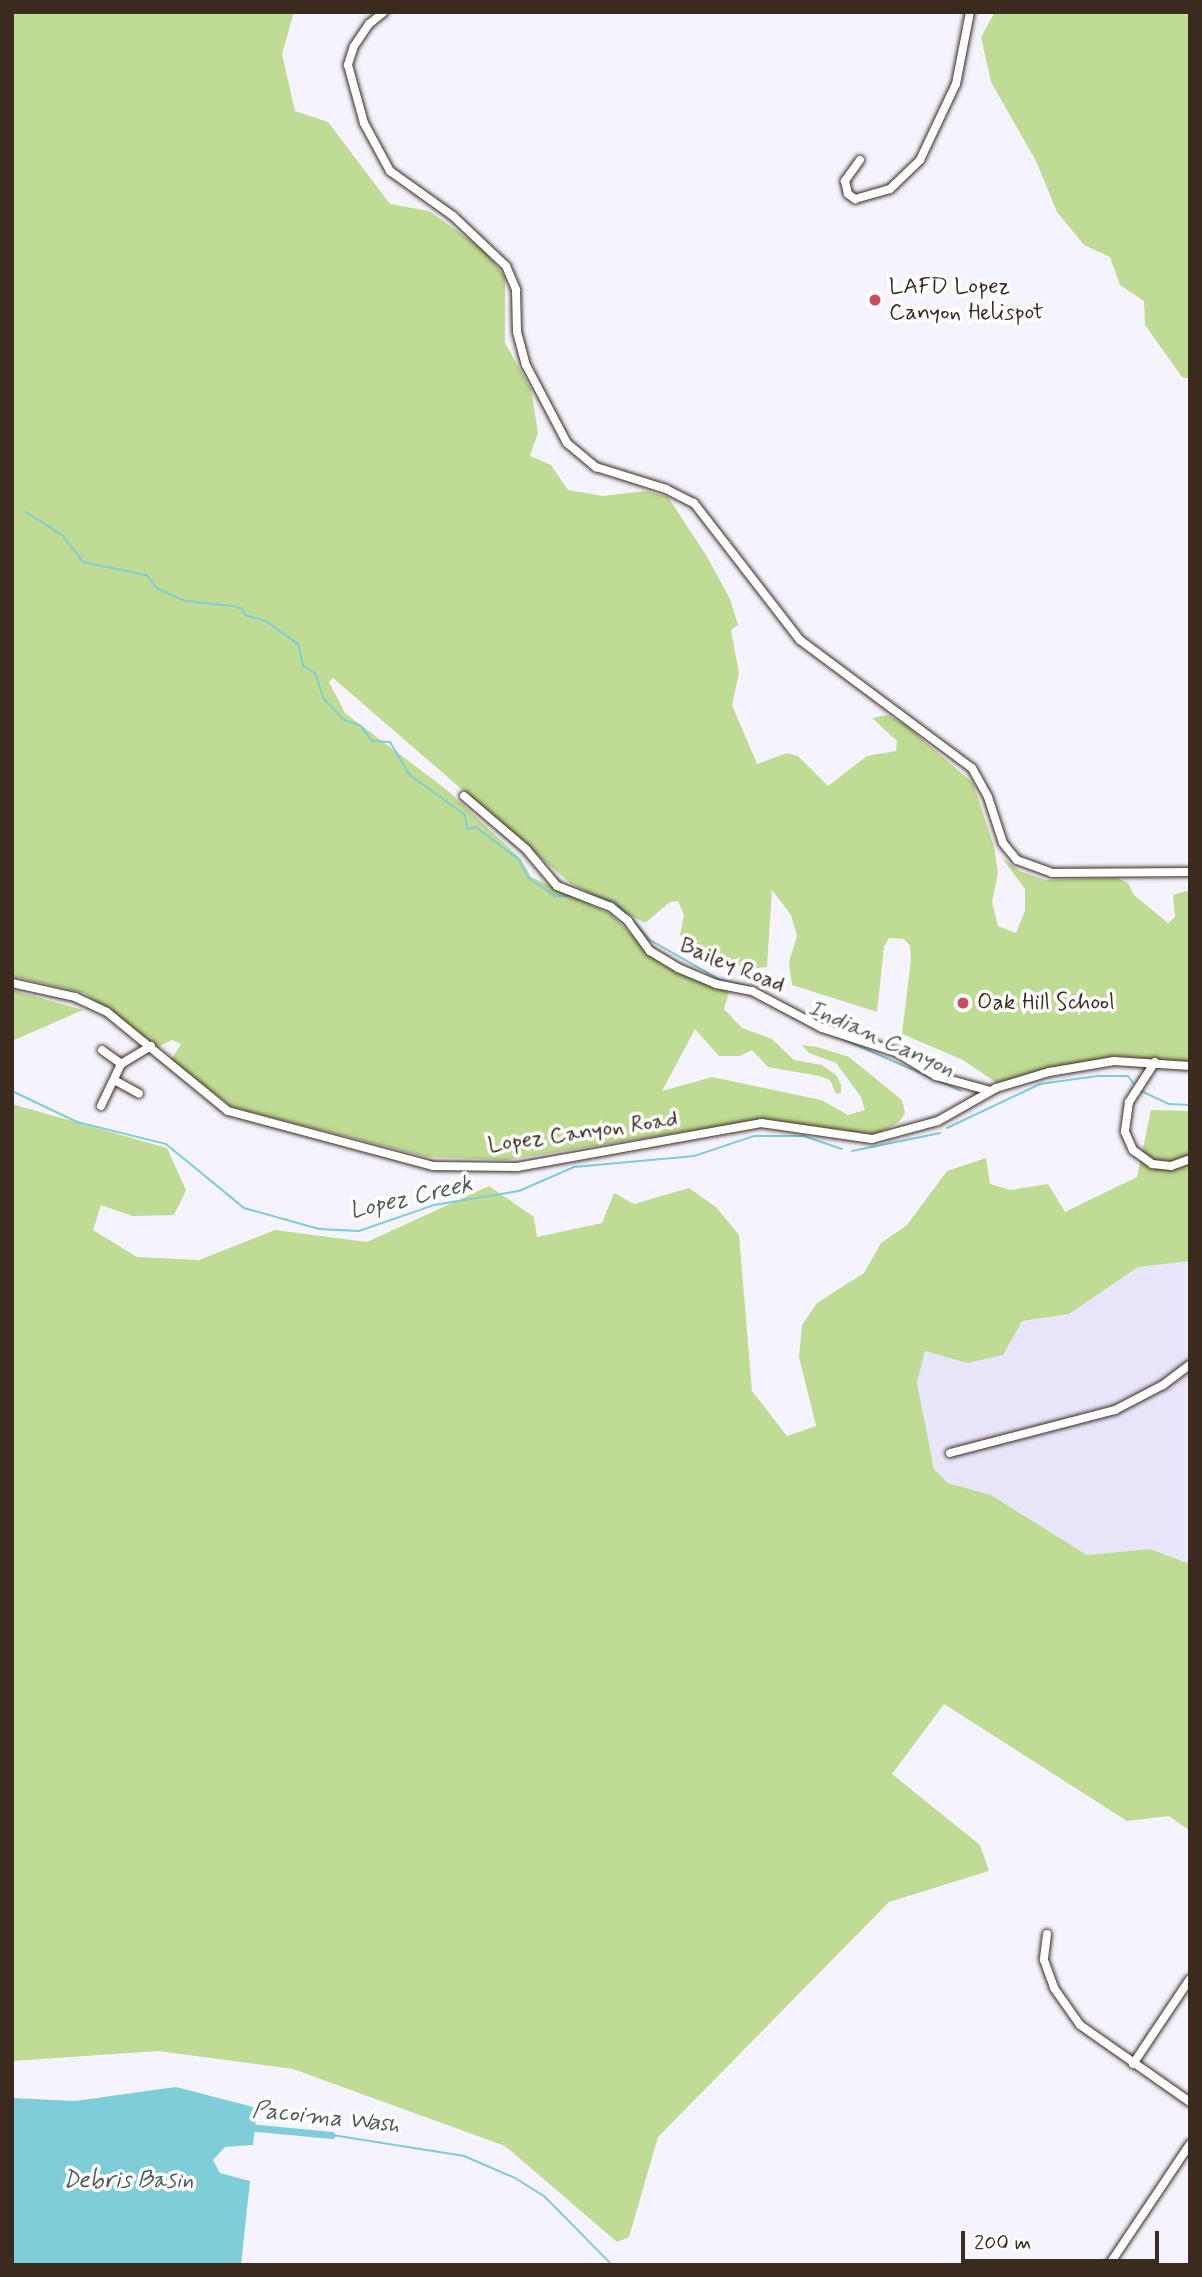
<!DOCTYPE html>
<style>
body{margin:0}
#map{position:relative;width:1202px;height:2277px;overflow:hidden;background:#f5f4fe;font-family:Mynerve,sans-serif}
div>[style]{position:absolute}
.built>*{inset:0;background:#e9e6fc}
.green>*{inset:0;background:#c0db93}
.water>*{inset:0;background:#7ecdd9}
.stream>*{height:2px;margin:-1px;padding:0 1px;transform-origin:1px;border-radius:1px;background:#7ecdd9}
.canal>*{height:7px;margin:-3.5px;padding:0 3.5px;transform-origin:3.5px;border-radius:3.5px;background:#7ecdd9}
.roads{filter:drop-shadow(0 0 2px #3b2a1e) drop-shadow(0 0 2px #3b2a1e)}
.minor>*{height:8px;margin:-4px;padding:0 4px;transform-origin:4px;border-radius:4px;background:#fff}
.dots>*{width:19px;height:19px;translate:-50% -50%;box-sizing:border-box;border:4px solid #fff;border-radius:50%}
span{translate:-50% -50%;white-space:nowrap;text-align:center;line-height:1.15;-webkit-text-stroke:7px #fff;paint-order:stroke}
.poi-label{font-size:23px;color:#3b2a1e}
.left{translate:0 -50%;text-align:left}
.street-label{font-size:23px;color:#3b2a1e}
.water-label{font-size:24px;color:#4f5b56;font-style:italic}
.frame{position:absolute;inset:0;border:14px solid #3b2a1e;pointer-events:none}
.scale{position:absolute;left:961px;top:2231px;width:198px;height:32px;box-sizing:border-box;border:4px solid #3b2a1e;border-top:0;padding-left:9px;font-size:21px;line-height:24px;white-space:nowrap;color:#3b2a1e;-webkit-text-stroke:5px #fff;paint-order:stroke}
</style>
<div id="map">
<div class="built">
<div style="clip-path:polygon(1190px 1261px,1190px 1564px,1150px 1549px,1087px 1555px,991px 1495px,948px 1483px,934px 1469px,917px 1383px,925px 1351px,967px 1363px,1022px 1321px,1069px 1314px,1138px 1267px)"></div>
</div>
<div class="green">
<div style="clip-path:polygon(12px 12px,294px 12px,282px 54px,295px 111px,328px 122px,390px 204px,429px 211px,484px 250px,505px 277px,505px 343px,531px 389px,538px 433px,530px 456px,551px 465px,568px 490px,603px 496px,646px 491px,668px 497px,706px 555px,730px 599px,738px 625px,731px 630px,739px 673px,732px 705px,757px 764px,787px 753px,798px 756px,828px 786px,867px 756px,896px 751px,897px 741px,872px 718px,887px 715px,904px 724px,973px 783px,994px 846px,998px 873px,992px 902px,998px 926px,1016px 933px,1025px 911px,1025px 889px,1002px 858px,1020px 871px,1046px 880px,1117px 878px,1128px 883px,1134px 895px,1168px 923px,1175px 917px,1173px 895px,1190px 890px,1190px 1062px,1114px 1056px,997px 1083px,963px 1060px,902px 1034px,911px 959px,910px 946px,904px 939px,889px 938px,884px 947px,877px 1012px,792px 985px,789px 962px,797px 936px,791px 915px,772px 890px,767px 967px,750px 969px,693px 951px,680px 935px,684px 915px,678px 901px,670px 902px,645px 923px,570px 883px,333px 678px,329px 682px,345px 713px,447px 790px,521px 859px,531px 877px,612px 915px,662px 965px,729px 992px,724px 1009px,742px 1028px,772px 1039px,794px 1060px,822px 1065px,837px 1076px,841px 1085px,841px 1093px,836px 1094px,830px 1080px,819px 1076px,768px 1067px,752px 1050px,740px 1056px,719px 1056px,695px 1029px,662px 1091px,712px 1077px,821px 1100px,848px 1115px,865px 1110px,861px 1097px,836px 1063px,809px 1053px,802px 1045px,817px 1047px,849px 1057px,902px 1100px,905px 1113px,899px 1122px,876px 1135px,765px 1119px,507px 1160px,427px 1157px,232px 1107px,171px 1060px,181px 1044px,172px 1040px,158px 1047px,84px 993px,12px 976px)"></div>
<div style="clip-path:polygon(995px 12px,1190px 12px,1190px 379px,1182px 377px,1145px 325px,1144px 301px,1120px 285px,1110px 257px,1084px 245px,1057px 212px,1036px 161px,991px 82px,981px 37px)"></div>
<div style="clip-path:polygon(12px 990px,83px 1010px,12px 1041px)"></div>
<div style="clip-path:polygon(12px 1104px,167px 1148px,186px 1190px,174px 1215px,132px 1216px,101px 1205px,93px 1230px,137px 1257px,199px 1260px,275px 1230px,367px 1242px,489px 1186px,534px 1217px,537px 1237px,602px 1223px,614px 1193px,634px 1204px,689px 1188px,716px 1207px,739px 1235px,752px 1391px,787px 1436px,816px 1426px,799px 1357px,802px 1325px,817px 1303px,864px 1273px,881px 1243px,907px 1225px,947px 1171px,986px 1158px,990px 1184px,1010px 1190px,1048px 1184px,1065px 1212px,1137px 1177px,1151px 1110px,1190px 1111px,1190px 1261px,1138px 1267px,1069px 1314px,1022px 1321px,1003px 1355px,967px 1363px,925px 1351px,917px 1383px,934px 1469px,948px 1483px,991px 1495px,1087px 1555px,1150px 1549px,1190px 1564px,1190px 1831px,1169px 1816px,1127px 1821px,944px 1704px,892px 1774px,980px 1845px,989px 1871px,889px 1902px,658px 2137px,629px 2237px,617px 2242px,505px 2146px,293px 2069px,158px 2051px,12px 2061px)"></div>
</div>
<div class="water">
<div style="clip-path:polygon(176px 2087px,257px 2108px,253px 2145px,225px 2147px,213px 2160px,220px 2173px,250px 2181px,241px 2265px,12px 2265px,12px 2098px,75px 2101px)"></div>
</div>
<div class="stream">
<div style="left:26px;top:512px;width:43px;rotate:32.6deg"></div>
<div style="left:62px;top:535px;width:34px;rotate:52deg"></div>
<div style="left:83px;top:562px;width:64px;rotate:11.7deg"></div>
<div style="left:146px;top:575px;width:18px;rotate:49deg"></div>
<div style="left:158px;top:589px;width:30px;rotate:24deg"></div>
<div style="left:185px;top:601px;width:48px;rotate:5.9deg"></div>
<div style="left:233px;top:606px;width:9px;rotate:18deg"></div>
<div style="left:242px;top:609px;width:7px;rotate:63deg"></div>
<div style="left:245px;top:615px;width:22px;rotate:16deg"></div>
<div style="left:266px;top:621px;width:39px;rotate:36deg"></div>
<div style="left:298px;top:644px;width:23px;rotate:77deg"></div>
<div style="left:303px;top:666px;width:14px;rotate:30deg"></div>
<div style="left:315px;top:673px;width:28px;rotate:71deg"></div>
<div style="left:324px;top:699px;width:29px;rotate:46deg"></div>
<div style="left:344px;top:720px;width:18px;rotate:19deg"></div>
<div style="left:361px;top:726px;width:19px;rotate:54deg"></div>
<div style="left:372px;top:741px;width:18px;rotate:3deg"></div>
<div style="left:390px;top:742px;width:39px;rotate:59deg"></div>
<div style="left:410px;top:775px;width:68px;rotate:36deg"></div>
<div style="left:465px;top:815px;width:14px;rotate:82deg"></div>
<div style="left:467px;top:829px;width:9px;rotate:-13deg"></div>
<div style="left:476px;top:827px;width:53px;rotate:37.3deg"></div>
<div style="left:518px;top:859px;width:22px;rotate:60deg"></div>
<div style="left:529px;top:878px;width:32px;rotate:35deg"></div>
<div style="left:555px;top:896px;width:16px"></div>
<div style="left:594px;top:896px;width:23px;rotate:15deg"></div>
<div style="left:616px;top:902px;width:17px;rotate:50deg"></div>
<div style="left:631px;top:919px;width:28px;rotate:48deg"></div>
<div style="left:650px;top:940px;width:81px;rotate:29.7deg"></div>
<div style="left:720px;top:980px;width:35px;rotate:13deg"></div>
<div style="left:792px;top:1017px;width:184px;rotate:23.6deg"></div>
<div style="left:12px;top:1091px;width:72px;rotate:25.5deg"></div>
<div style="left:77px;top:1122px;width:92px;rotate:13.9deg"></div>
<div style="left:166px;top:1144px;width:101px;rotate:39.4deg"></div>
<div style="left:244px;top:1208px;width:78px;rotate:15.6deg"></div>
<div style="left:319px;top:1229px;width:40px;rotate:2.9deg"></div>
<div style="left:359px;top:1231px;width:79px;rotate:-19.1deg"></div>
<div style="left:434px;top:1205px;width:86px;rotate:-9.4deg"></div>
<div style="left:519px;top:1191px;width:60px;rotate:-23.6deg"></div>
<div style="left:574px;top:1167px;width:121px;rotate:-5.2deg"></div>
<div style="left:694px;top:1156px;width:63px;rotate:-18.4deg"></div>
<div style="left:754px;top:1136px;width:50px"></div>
<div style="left:804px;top:1136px;width:40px;rotate:18.9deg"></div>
<div style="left:1141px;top:1091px;width:31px;rotate:25deg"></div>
<div style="left:1169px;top:1104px;width:21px;rotate:3deg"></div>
<div style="left:947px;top:1128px;width:103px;rotate:-25.3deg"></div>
<div style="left:1040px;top:1084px;width:58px;rotate:-8deg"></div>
<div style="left:1097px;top:1076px;width:31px"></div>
<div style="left:1128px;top:1076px;width:9px;rotate:54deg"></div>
<div style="left:852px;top:1151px;width:90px;rotate:-11.6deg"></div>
<div style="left:332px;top:2135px;width:134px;rotate:9deg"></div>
<div style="left:464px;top:2156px;width:56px;rotate:23.3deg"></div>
<div style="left:515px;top:2178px;width:36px;rotate:32deg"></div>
<div style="left:545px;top:2197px;width:95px;rotate:45.4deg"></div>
</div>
<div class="canal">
<div style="left:247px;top:2127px;width:85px;rotate:5.4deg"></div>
</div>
<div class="roads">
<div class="minor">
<div style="left:384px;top:12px;width:19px;rotate:141deg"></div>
<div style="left:369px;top:24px;width:27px;rotate:124deg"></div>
<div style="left:354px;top:46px;width:20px;rotate:108deg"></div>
<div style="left:348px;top:65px;width:60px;rotate:74.6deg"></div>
<div style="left:364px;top:123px;width:55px;rotate:61.6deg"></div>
<div style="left:390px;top:171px;width:77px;rotate:35.5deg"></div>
<div style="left:453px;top:216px;width:73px;rotate:43.3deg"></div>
<div style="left:506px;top:266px;width:26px;rotate:67deg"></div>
<div style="left:516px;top:290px;width:42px;rotate:88.6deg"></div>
<div style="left:517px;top:332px;width:34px;rotate:75deg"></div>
<div style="left:526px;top:365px;width:88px;rotate:62.3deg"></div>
<div style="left:567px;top:443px;width:38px;rotate:40deg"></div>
<div style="left:596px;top:467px;width:73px;rotate:17.4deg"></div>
<div style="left:666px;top:489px;width:31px;rotate:27deg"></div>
<div style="left:694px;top:503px;width:173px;rotate:52.3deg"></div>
<div style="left:800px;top:640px;width:214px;rotate:36.7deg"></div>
<div style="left:972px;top:768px;width:33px;rotate:61deg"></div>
<div style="left:988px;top:797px;width:48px;rotate:71.9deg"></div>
<div style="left:1003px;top:843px;width:22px;rotate:51deg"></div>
<div style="left:1017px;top:860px;width:37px;rotate:20deg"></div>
<div style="left:1052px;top:873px;width:138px;rotate:-0.4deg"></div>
<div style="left:860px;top:160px;width:26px;rotate:126deg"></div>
<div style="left:845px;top:181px;width:13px;rotate:77deg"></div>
<div style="left:848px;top:194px;width:9px;rotate:36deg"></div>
<div style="left:855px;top:199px;width:36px;rotate:-16deg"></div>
<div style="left:890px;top:189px;width:42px;rotate:-44deg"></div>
<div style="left:920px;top:160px;width:84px;rotate:-64.7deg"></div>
<div style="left:956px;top:84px;width:73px;rotate:-79deg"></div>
<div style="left:464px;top:796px;width:82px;rotate:40.5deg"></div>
<div style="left:526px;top:849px;width:48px;rotate:50deg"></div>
<div style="left:557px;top:886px;width:58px;rotate:21.3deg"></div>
<div style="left:611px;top:907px;width:22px;rotate:39deg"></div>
<div style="left:628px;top:921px;width:37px;rotate:54deg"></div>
<div style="left:650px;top:951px;width:33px;rotate:31deg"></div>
<div style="left:678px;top:968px;width:41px;rotate:22.8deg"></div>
<div style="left:716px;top:984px;width:37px;rotate:11deg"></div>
<div style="left:752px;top:991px;width:79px;rotate:27.9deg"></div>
<div style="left:822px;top:1028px;width:78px;rotate:18deg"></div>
<div style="left:896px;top:1052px;width:47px;rotate:31deg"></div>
<div style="left:936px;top:1076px;width:56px;rotate:15.5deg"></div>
<div style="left:12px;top:983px;width:65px;rotate:12.5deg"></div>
<div style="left:75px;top:997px;width:35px;rotate:25deg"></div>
<div style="left:107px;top:1012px;width:156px;rotate:39.3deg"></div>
<div style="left:228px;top:1111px;width:212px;rotate:15deg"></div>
<div style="left:433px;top:1166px;width:84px;rotate:0.7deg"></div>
<div style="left:517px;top:1167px;width:248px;rotate:-10.2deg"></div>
<div style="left:761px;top:1123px;width:112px;rotate:8.2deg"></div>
<div style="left:872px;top:1139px;width:68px;rotate:-15.3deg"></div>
<div style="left:938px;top:1121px;width:67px;rotate:-29.6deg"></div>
<div style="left:996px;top:1088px;width:55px;rotate:-16.8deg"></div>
<div style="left:1049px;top:1072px;width:66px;rotate:-9.6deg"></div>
<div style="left:1114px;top:1061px;width:76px;rotate:3.8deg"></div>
<div style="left:102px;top:1050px;width:24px;rotate:36deg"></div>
<div style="left:121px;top:1064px;width:35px;rotate:-31deg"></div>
<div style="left:1155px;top:1062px;width:48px;rotate:123deg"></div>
<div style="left:1129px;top:1102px;width:30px;rotate:98deg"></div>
<div style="left:1125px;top:1132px;width:20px;rotate:66deg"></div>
<div style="left:1133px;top:1150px;width:24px;rotate:36deg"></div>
<div style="left:1152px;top:1164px;width:19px;rotate:6deg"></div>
<div style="left:1171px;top:1166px;width:20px;rotate:-20deg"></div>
<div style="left:116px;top:1081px;width:26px;rotate:29deg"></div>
<div style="left:101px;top:1106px;width:47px;rotate:-64.5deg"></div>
<div style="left:950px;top:1453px;width:171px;rotate:-14.6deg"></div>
<div style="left:1115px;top:1410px;width:54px;rotate:-27.5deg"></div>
<div style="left:1163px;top:1385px;width:34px;rotate:-37deg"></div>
<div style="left:1047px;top:1934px;width:26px;rotate:97deg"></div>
<div style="left:1044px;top:1960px;width:30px;rotate:70deg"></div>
<div style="left:1054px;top:1988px;width:45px;rotate:54.9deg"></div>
<div style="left:1080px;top:2025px;width:134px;rotate:35deg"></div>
<div style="left:1133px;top:2064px;width:102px;rotate:-56.2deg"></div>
<div style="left:1109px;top:2265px;width:146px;rotate:-56.2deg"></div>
</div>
</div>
<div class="dots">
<div style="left:875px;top:300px;background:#d1495b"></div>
<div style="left:963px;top:1003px;background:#d1495b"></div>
</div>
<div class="poi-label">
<span class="left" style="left:889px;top:300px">LAFD Lopez<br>Canyon Helispot</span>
<span class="left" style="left:977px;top:1003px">Oak Hill School</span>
</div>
<div class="street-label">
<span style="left:732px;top:966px;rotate:22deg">Bailey Road</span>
<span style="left:583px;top:1133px;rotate:-8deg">Lopez Canyon Road</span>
</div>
<div class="water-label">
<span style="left:881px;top:1039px;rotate:24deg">Indian Canyon</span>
<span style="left:411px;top:1198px;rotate:-13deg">Lopez Creek</span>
<span style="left:326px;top:2118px;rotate:6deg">Pacoima Wash</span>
<span style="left:128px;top:2181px">Debris Basin</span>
</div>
<div class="frame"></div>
<div class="scale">200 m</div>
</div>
